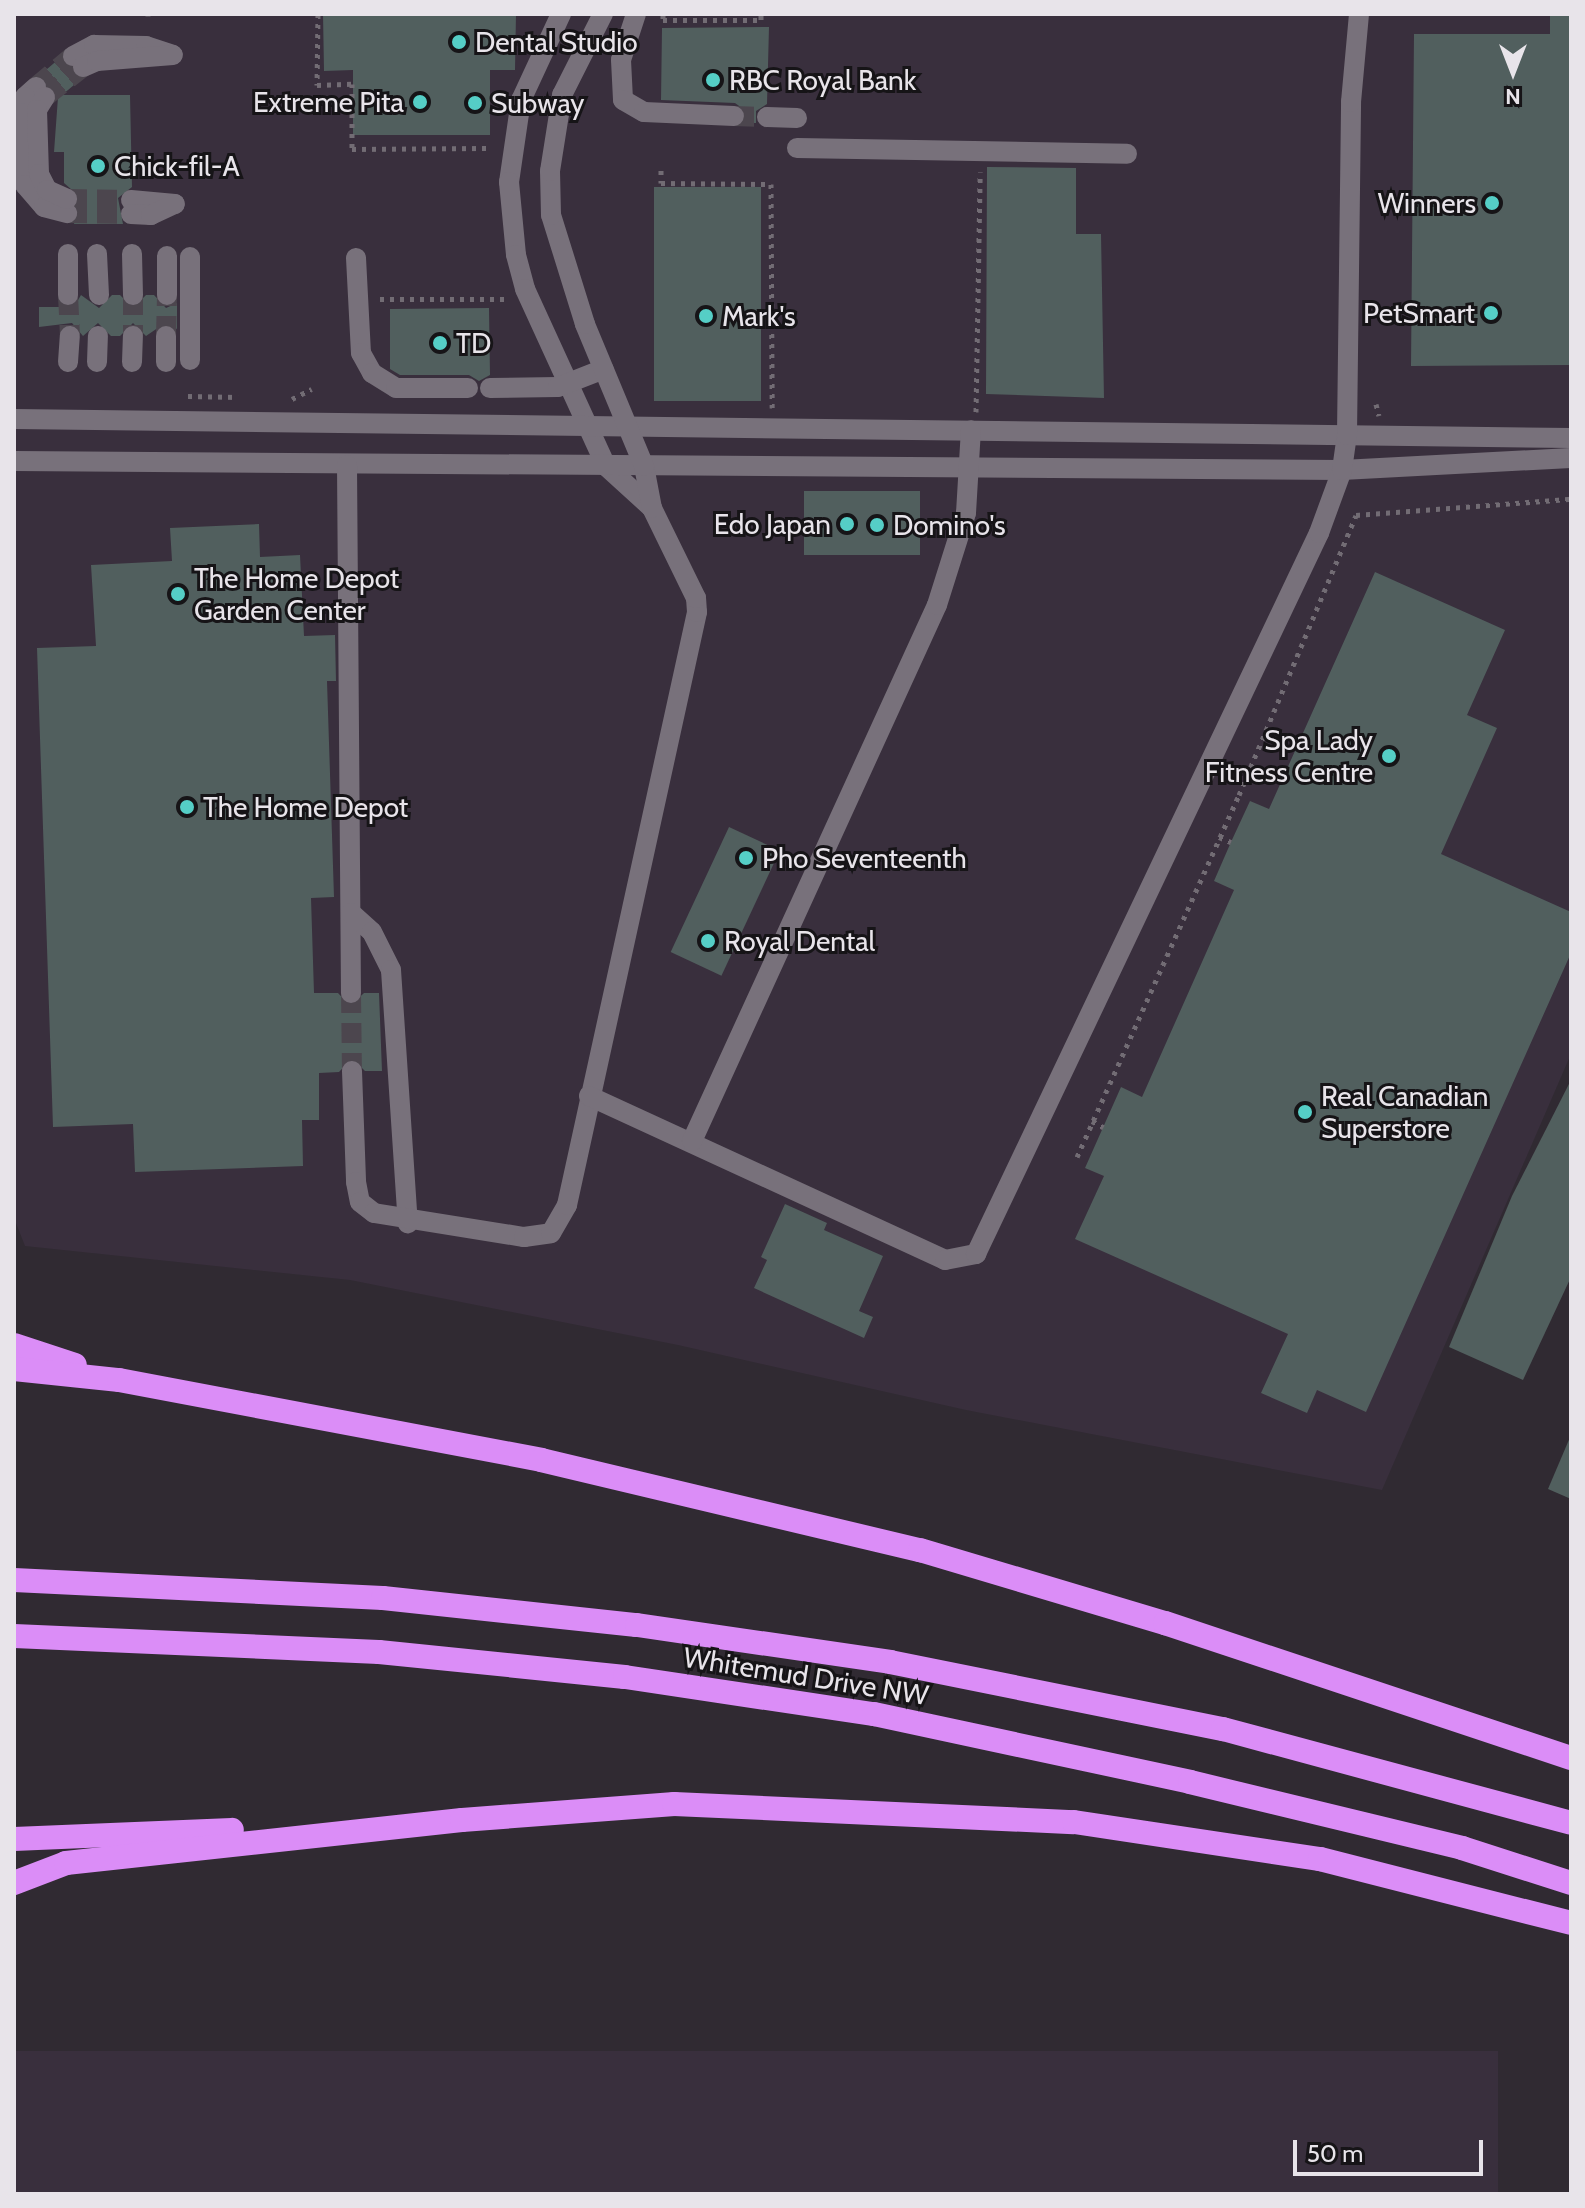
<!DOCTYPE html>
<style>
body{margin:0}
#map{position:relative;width:1585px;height:2208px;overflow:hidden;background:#302a32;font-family:Cabin,sans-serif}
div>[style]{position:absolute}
.built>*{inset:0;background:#392f3d;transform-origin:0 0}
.building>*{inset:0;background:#515f5e;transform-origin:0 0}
.minor-tunnel>*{height:20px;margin-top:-10px;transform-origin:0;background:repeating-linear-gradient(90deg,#4c464e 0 20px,transparent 0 30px)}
.path>*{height:5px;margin-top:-2.5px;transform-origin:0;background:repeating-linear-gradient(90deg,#726c74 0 4px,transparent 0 10px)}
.minor>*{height:20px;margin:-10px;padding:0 10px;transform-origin:10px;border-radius:10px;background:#78717b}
.highway>*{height:24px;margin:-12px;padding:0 12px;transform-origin:12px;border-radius:12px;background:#db8df7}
.dots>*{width:22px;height:22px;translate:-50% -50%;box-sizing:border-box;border:4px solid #161417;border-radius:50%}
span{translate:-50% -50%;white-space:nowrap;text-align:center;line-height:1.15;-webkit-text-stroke:6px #161417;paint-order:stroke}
.poi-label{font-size:28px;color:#e8e4ea}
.left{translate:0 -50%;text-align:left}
.right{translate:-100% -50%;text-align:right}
.street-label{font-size:28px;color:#e8e4ea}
.frame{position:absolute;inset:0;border:16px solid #e8e4ea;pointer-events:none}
.north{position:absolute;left:1473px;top:32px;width:80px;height:80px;-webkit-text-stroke:6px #161417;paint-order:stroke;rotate:180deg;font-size:22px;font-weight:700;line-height:32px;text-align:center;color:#e8e4ea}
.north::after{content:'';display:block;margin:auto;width:28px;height:36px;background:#e8e4ea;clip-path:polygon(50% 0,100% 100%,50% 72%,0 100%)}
.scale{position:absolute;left:1293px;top:2140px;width:190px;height:36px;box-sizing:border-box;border:4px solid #e8e4ea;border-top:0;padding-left:10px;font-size:24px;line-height:28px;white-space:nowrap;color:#e8e4ea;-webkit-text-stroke:6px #161417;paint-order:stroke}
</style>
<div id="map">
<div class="built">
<div style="clip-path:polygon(14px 14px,1571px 14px,1571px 1054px,1382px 1490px,966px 1410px,678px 1345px,350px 1280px,25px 1246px,14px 1218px)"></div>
<div style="left:14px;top:2051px;width:1484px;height:143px"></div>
</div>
<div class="building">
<div style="clip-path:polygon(323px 14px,516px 14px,515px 70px,490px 70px,490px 135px,353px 135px,353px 70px,324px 71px)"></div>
<div style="clip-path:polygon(1550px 14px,1571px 14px,1571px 365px,1411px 366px,1414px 34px,1550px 34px)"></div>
<div style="clip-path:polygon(769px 27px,767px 104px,756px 111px,756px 123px,745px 123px,746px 111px,735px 103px,661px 100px,662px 28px)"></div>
<div style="clip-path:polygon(60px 58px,80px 80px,62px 95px,130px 95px,132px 187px,118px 198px,123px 224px,74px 224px,80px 197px,64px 183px,64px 152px,54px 152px,58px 97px,40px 75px)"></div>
<div style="clip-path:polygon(987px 167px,1076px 168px,1076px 234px,1101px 234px,1104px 398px,986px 394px)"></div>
<div style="left:654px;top:187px;width:107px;height:214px"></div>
<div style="clip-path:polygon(81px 295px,99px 308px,112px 295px,120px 295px,133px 308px,146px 295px,154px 295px,166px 308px,177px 303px,177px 329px,165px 323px,146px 336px,133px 323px,120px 336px,111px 336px,98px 323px,83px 336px,72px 323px,39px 327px,39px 307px,74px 307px)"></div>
<div style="clip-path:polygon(489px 308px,490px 375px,479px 381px,469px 375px,400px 375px,390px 369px,390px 309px)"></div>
<div style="left:804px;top:491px;width:116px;height:64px"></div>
<div style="clip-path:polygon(259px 524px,260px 557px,300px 555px,304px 636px,335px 635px,336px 681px,327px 681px,334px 897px,311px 898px,314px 993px,338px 993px,350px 1006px,364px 993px,379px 993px,382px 1071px,365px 1071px,352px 1058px,339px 1072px,319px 1073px,319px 1120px,302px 1120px,303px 1166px,135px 1172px,133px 1124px,53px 1127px,37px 648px,96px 646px,91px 565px,172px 561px,170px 528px)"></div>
<div style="clip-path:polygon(1375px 572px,1505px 630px,1467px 715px,1497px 728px,1441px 854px,1571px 912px,1571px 953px,1366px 1412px,1317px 1390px,1307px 1413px,1261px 1393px,1288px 1334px,1075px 1239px,1104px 1176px,1085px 1168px,1121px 1087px,1142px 1097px,1234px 890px,1214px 881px,1231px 842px,1250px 801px,1269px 809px)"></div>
<div style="left:729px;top:827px;width:56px;height:138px;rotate:25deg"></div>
<div style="clip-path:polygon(1571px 1080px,1571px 1277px,1523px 1380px,1449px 1347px,1512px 1196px)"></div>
<div style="clip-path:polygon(785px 1204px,827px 1223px,824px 1230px,883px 1256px,859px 1311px,873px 1317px,864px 1338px,754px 1288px,767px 1260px,761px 1257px)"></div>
<div style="clip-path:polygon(1571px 1435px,1571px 1499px,1548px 1489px)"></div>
</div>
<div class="minor-tunnel">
<div style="left:36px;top:87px;width:48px;rotate:-40deg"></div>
<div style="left:45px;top:97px;width:48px;rotate:-38.3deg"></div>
<div style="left:734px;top:116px;width:33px;rotate:2deg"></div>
<div style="left:67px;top:199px;width:64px;rotate:0.9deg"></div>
<div style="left:67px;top:213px;width:64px;rotate:0.9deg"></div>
<div style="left:68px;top:295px;width:41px;rotate:87.2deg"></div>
<div style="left:133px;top:295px;width:41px;rotate:90deg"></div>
<div style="left:166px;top:336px;width:41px;rotate:-88.6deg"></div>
<div style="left:351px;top:993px;width:78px;rotate:89.3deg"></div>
</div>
<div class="path">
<div style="left:148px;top:14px;width:2px;rotate:90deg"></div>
<div style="left:318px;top:14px;width:71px;rotate:90.8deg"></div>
<div style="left:317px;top:85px;width:35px;rotate:-2deg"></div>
<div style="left:352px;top:84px;width:65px;rotate:90deg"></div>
<div style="left:352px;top:149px;width:134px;rotate:-0.4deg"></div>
<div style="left:663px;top:14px;width:6px;rotate:90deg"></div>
<div style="left:663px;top:20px;width:98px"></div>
<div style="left:761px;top:20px;width:6px;rotate:-90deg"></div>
<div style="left:661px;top:170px;width:13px;rotate:90deg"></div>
<div style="left:661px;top:183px;width:110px;rotate:0.5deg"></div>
<div style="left:771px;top:184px;width:224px;rotate:89.7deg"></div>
<div style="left:380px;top:299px;width:126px"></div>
<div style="left:188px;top:396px;width:50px;rotate:1.1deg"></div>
<div style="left:292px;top:399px;width:22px;rotate:-27deg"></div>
<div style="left:1376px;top:404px;width:12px;rotate:76deg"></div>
<div style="left:976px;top:412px;width:240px;rotate:-89deg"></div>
<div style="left:1219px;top:837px;width:13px;rotate:23deg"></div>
<div style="left:1092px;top:1121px;width:13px;rotate:29deg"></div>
<div style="left:1077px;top:1157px;width:397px;rotate:-65.9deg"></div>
<div style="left:1239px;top:795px;width:303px;rotate:-67.3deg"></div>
<div style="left:1356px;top:515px;width:216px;rotate:-4.3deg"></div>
</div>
<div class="minor">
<div style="left:561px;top:14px;width:95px;rotate:114.9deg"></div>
<div style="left:521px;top:100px;width:83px;rotate:98.3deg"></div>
<div style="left:509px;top:182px;width:73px;rotate:84.5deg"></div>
<div style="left:516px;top:255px;width:35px;rotate:75deg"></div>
<div style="left:525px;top:289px;width:195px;rotate:65.4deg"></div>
<div style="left:606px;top:466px;width:62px;rotate:42.4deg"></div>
<div style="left:636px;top:14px;width:48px;rotate:108.1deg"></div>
<div style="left:621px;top:60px;width:40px;rotate:87.1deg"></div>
<div style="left:623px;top:100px;width:24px;rotate:30deg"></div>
<div style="left:644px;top:112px;width:90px;rotate:2.5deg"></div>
<div style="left:73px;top:56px;width:24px;rotate:-28deg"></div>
<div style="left:94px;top:45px;width:52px;rotate:1.1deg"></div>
<div style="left:146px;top:46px;width:28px;rotate:18deg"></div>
<div style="left:83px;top:67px;width:15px;rotate:-23deg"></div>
<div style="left:97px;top:61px;width:76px;rotate:-4.5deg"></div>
<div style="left:36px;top:87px;width:15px;rotate:138deg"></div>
<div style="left:25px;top:97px;width:16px;rotate:104deg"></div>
<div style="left:21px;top:113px;width:72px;rotate:86.8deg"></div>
<div style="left:25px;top:185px;width:29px;rotate:49deg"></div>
<div style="left:44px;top:207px;width:24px;rotate:15deg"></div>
<div style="left:45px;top:97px;width:15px;rotate:122deg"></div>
<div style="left:37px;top:110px;width:64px;rotate:88.2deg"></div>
<div style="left:39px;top:174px;width:18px;rotate:63deg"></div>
<div style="left:47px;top:190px;width:22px;rotate:24deg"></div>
<div style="left:767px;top:117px;width:30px;rotate:2deg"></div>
<div style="left:797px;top:148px;width:330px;rotate:1deg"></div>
<div style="left:131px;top:200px;width:44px;rotate:5.2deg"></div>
<div style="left:131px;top:214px;width:20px;rotate:3deg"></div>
<div style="left:151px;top:215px;width:26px;rotate:-25deg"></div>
<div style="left:68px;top:254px;width:41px;rotate:90deg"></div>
<div style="left:97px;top:254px;width:41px;rotate:87.2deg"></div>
<div style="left:132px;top:254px;width:41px;rotate:88.6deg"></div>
<div style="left:167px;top:256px;width:39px;rotate:90deg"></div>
<div style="left:190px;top:257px;width:103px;rotate:90deg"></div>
<div style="left:356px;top:258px;width:95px;rotate:87deg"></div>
<div style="left:361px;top:353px;width:23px;rotate:61deg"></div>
<div style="left:372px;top:373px;width:28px;rotate:32deg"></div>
<div style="left:396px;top:388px;width:72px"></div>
<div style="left:68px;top:362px;width:26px;rotate:-86deg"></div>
<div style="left:97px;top:362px;width:26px;rotate:-88deg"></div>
<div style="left:132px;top:362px;width:26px;rotate:-88deg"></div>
<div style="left:166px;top:362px;width:26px;rotate:-90deg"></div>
<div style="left:490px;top:388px;width:68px;rotate:-0.8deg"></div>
<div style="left:558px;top:387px;width:49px;rotate:-21.4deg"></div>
<div style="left:14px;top:419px;width:1557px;rotate:0.7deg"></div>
<div style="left:14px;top:461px;width:1328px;rotate:0.39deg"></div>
<div style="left:1342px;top:470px;width:229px;rotate:-3deg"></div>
<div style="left:347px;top:465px;width:528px;rotate:89.57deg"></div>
<div style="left:351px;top:913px;width:28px;rotate:42deg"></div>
<div style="left:372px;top:932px;width:42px;rotate:63.4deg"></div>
<div style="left:391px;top:970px;width:254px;rotate:86.2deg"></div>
<div style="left:352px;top:1071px;width:111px;rotate:87.9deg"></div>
<div style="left:356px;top:1182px;width:20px;rotate:79deg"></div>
<div style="left:360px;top:1202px;width:18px;rotate:38deg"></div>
<div style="left:374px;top:1213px;width:152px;rotate:9.1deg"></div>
<div style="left:524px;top:1237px;width:27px;rotate:-8deg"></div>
<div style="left:551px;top:1233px;width:32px;rotate:-60deg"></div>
<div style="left:567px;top:1205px;width:607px;rotate:-77.63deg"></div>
<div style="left:697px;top:612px;width:14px;rotate:-94deg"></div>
<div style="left:696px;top:598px;width:100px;rotate:-116.1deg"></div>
<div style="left:652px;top:508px;width:43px;rotate:-100.8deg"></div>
<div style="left:644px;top:466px;width:154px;rotate:-112.6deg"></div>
<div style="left:585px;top:324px;width:114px;rotate:-107.3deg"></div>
<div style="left:551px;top:215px;width:44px;rotate:-91.3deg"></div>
<div style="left:550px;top:171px;width:77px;rotate:-81deg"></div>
<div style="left:562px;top:95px;width:91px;rotate:-63.2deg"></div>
<div style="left:589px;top:1096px;width:392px;rotate:24.7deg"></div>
<div style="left:945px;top:1260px;width:32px;rotate:-11deg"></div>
<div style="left:976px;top:1254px;width:798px;rotate:-64.56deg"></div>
<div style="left:1319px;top:533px;width:67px;rotate:-69.9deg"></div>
<div style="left:1342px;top:470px;width:35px;rotate:-82deg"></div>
<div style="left:1347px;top:435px;width:333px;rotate:-89.3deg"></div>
<div style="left:1351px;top:102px;width:88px;rotate:-84.8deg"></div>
<div style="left:692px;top:1141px;width:589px;rotate:-65.44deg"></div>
<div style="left:937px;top:605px;width:96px;rotate:-72.5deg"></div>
<div style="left:966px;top:513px;width:83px;rotate:-86.6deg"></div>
</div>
<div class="highway">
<div style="left:14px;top:1345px;width:64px;rotate:18.2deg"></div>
<div style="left:14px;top:1369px;width:106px;rotate:6deg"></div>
<div style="left:119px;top:1380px;width:430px;rotate:10.7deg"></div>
<div style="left:541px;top:1460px;width:390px;rotate:13.4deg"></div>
<div style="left:920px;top:1550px;width:256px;rotate:16.6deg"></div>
<div style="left:1165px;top:1623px;width:428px;rotate:18.4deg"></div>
<div style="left:14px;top:1580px;width:369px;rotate:2.8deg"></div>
<div style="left:383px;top:1598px;width:255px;rotate:6.1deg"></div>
<div style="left:637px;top:1625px;width:256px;rotate:8.3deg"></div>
<div style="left:890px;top:1662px;width:340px;rotate:11.4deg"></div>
<div style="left:1223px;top:1729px;width:360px;rotate:15.1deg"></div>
<div style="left:14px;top:1636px;width:365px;rotate:2.5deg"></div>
<div style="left:379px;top:1652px;width:247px;rotate:5.8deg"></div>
<div style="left:625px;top:1677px;width:252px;rotate:8.5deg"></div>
<div style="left:874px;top:1714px;width:323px;rotate:12.1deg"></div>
<div style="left:1190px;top:1782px;width:280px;rotate:13.6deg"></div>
<div style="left:1462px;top:1848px;width:114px;rotate:17.8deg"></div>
<div style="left:14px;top:1839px;width:218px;rotate:-2.4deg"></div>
<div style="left:14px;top:1883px;width:56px;rotate:-21deg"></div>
<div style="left:66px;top:1863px;width:398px;rotate:-6.2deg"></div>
<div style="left:462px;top:1820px;width:213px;rotate:-4.3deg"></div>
<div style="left:674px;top:1804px;width:400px;rotate:2.6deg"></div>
<div style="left:1074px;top:1822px;width:249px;rotate:8.6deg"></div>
<div style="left:1320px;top:1859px;width:259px;rotate:14.3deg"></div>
</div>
<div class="dots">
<div style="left:459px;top:42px;background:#55cec6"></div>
<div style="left:713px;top:80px;background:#55cec6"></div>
<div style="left:420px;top:102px;background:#55cec6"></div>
<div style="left:475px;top:103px;background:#55cec6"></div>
<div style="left:98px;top:166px;background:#55cec6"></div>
<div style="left:1492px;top:203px;background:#55cec6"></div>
<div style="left:1491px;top:313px;background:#55cec6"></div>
<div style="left:706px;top:316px;background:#55cec6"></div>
<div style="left:440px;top:343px;background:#55cec6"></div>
<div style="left:847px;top:524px;background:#55cec6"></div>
<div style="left:877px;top:525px;background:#55cec6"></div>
<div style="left:178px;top:594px;background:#55cec6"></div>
<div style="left:1389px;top:756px;background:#55cec6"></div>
<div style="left:187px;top:807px;background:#55cec6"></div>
<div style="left:746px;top:858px;background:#55cec6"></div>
<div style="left:708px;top:941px;background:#55cec6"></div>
<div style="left:1305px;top:1112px;background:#55cec6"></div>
</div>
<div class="poi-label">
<span class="left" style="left:475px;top:42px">Dental Studio</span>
<span class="left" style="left:729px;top:80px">RBC Royal Bank</span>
<span class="right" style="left:404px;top:102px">Extreme Pita</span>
<span class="left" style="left:491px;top:103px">Subway</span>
<span class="left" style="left:114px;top:166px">Chick-fil-A</span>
<span class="right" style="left:1476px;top:203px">Winners</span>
<span class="right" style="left:1475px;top:313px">PetSmart</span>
<span class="left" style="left:722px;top:316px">Mark's</span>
<span class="left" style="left:456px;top:343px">TD</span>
<span class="right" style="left:831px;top:524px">Edo Japan</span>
<span class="left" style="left:893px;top:525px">Domino's</span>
<span class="left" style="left:194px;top:594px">The Home Depot<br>Garden Center</span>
<span class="right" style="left:1373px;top:756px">Spa Lady<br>Fitness Centre</span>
<span class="left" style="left:203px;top:807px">The Home Depot</span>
<span class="left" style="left:762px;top:858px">Pho Seventeenth</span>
<span class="left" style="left:724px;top:941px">Royal Dental</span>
<span class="left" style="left:1321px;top:1112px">Real Canadian<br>Superstore</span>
</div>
<div class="street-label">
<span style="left:806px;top:1676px;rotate:9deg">Whitemud Drive NW</span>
</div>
<div class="frame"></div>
<div class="north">N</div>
<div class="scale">50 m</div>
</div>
